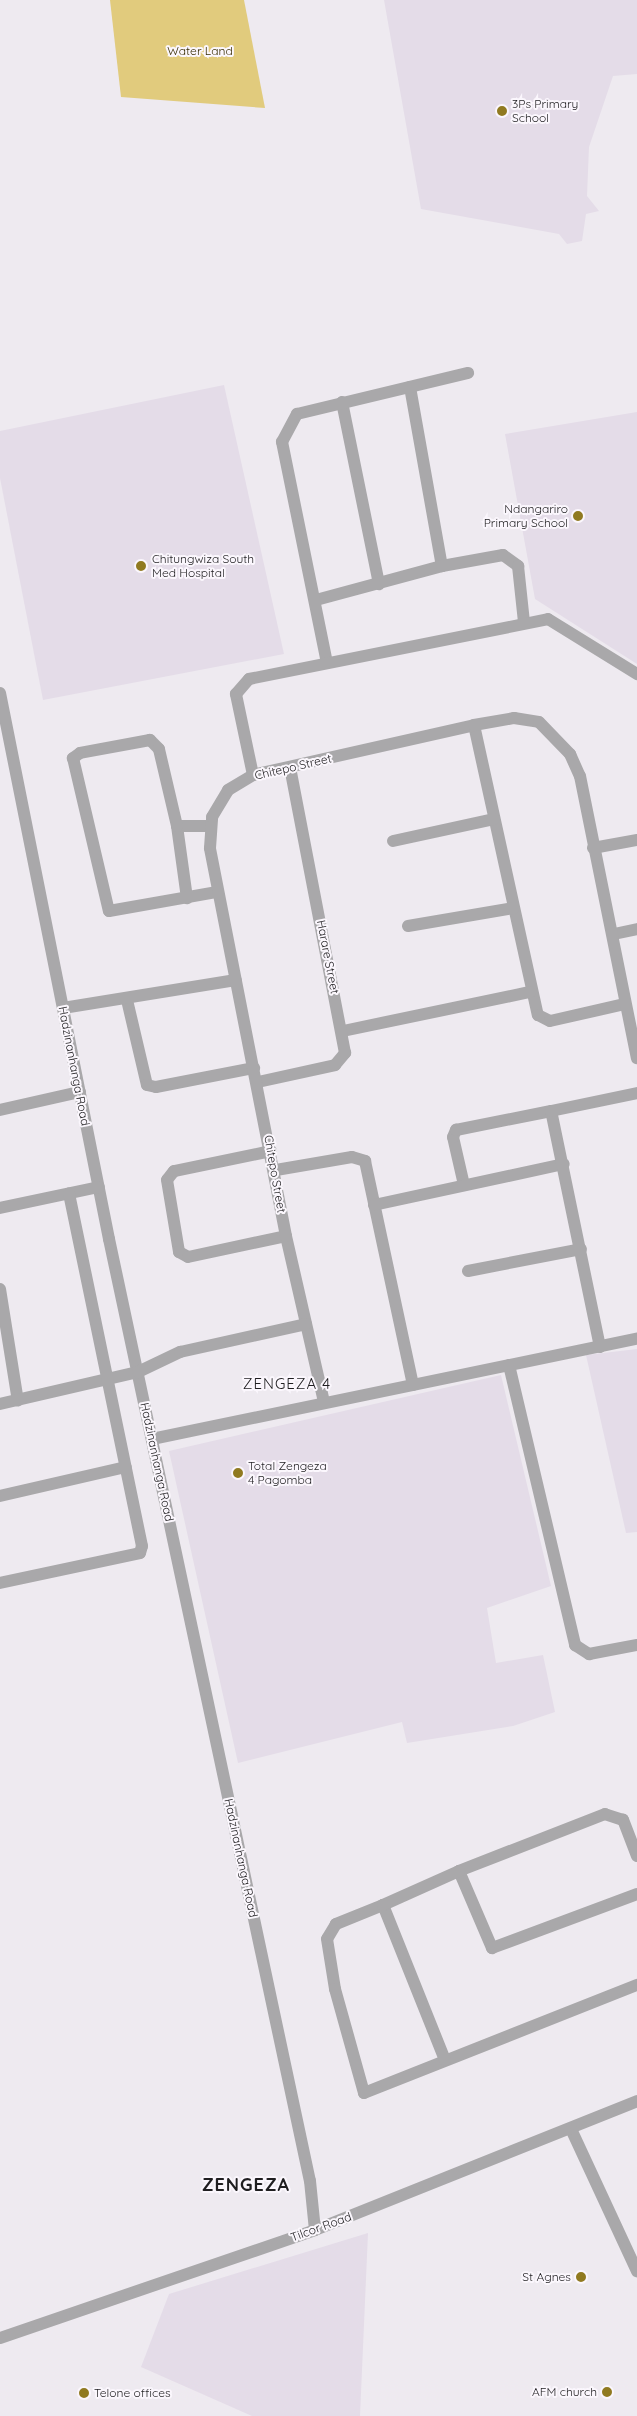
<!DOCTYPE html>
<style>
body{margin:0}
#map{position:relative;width:637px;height:2416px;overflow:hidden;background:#eeeaf0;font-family:Quicksand,sans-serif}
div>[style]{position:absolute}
.built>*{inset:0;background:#e4dce8}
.green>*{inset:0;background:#e1cb7d}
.minor>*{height:12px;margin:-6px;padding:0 6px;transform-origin:6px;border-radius:6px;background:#a9a8aa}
.dots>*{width:14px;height:14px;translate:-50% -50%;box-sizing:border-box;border:2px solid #fbf7fd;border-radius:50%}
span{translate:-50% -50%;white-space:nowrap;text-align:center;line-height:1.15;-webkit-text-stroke:4px #fbf7fd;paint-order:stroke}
.park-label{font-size:12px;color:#372c00}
.poi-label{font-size:12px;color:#1f1e20}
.left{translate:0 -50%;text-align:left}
.right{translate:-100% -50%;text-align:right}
.street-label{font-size:12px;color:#1f1e20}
.quarter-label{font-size:15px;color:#1f1e20;letter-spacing:1px}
.district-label{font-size:18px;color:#1f1e20;font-weight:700;letter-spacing:1px}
</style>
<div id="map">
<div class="built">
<div style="clip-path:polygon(384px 0,637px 0,637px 74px,613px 76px,589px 147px,587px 196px,599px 211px,586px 214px,582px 241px,567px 244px,559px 234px,421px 209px)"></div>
<div style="clip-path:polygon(224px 385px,284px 654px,43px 700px,0 478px,0 431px)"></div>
<div style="clip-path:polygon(637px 412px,637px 664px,535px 599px,505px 434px)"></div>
<div style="clip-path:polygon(637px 1349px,637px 1532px,626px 1533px,586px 1355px)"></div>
<div style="clip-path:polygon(501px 1375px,551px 1586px,487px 1608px,496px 1663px,543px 1655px,555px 1712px,513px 1726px,407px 1743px,402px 1722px,238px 1763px,169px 1451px)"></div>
<div style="clip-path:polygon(368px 2233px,360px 2416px,252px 2416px,141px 2367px,169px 2294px)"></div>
</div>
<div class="green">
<div style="clip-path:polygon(110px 0,244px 0,265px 108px,121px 97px)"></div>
</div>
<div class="minor">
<div style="left:410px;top:387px;width:182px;rotate:79.9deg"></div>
<div style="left:342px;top:402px;width:186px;rotate:78.5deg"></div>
<div style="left:316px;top:600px;width:131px;rotate:-15.1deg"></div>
<div style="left:442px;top:566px;width:62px;rotate:-10.2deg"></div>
<div style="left:503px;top:555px;width:19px;rotate:36deg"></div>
<div style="left:518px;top:566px;width:56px;rotate:83.9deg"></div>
<div style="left:327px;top:663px;width:226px;rotate:-101.5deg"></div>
<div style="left:282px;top:442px;width:32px;rotate:-62deg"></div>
<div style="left:297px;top:414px;width:176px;rotate:-13.5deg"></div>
<div style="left:0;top:693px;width:557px;rotate:78.71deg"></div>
<div style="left:109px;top:1239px;width:963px;rotate:77.96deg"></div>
<div style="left:310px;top:2181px;width:49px;rotate:84.2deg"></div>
<div style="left:474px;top:725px;width:297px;rotate:77.6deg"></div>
<div style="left:538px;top:1015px;width:13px;rotate:27deg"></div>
<div style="left:550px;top:1021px;width:77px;rotate:-12.8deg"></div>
<div style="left:253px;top:775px;width:83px;rotate:-101.9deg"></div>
<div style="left:236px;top:694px;width:20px;rotate:-49deg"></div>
<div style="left:249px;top:679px;width:305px;rotate:-11.3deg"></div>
<div style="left:548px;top:619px;width:105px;rotate:31.7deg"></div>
<div style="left:177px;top:826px;width:73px;rotate:82.1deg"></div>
<div style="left:210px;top:826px;width:33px;rotate:180deg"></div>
<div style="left:177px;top:826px;width:79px;rotate:-103.2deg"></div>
<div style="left:159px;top:749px;width:13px;rotate:-135deg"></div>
<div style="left:150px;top:740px;width:71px;rotate:169.5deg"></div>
<div style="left:80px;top:753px;width:9px;rotate:144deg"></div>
<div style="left:73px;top:758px;width:157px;rotate:76.8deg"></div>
<div style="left:109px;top:911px;width:110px;rotate:-10deg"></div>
<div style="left:393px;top:841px;width:103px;rotate:-12.3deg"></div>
<div style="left:593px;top:848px;width:45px;rotate:-10.3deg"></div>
<div style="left:408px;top:926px;width:107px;rotate:-9.7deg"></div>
<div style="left:614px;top:934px;width:24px;rotate:-12deg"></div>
<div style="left:127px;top:1000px;width:87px;rotate:76.8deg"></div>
<div style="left:147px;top:1085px;width:9px;rotate:13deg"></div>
<div style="left:156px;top:1087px;width:100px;rotate:-11deg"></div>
<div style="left:63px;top:1008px;width:175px;rotate:-9.2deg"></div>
<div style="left:343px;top:1031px;width:191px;rotate:-11.8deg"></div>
<div style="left:258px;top:1082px;width:79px;rotate:-12.4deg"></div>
<div style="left:335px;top:1065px;width:16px;rotate:-50deg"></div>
<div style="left:345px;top:1053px;width:290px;rotate:-100.9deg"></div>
<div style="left:0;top:1110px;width:82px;rotate:-12.7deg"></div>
<div style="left:271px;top:1151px;width:99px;rotate:168.3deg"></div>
<div style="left:174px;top:1171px;width:11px;rotate:128deg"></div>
<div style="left:167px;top:1180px;width:73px;rotate:80.5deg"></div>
<div style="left:179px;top:1252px;width:10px;rotate:29deg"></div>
<div style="left:188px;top:1257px;width:100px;rotate:-12.1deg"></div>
<div style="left:276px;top:1170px;width:77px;rotate:-9.7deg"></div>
<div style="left:352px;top:1157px;width:14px;rotate:17deg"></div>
<div style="left:365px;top:1161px;width:229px;rotate:77.9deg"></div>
<div style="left:464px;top:1185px;width:49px;rotate:-102.9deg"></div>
<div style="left:453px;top:1137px;width:8px;rotate:-67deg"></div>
<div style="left:456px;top:1130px;width:97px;rotate:-11.3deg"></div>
<div style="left:374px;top:1205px;width:194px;rotate:-12.2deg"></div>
<div style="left:0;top:1208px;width:101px;rotate:-12deg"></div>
<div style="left:468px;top:1271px;width:115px;rotate:-11deg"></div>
<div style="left:0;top:1289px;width:113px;rotate:80.9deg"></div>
<div style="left:600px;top:1347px;width:241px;rotate:-101.7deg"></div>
<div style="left:551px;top:1111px;width:88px;rotate:-11.8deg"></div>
<div style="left:509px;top:1365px;width:288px;rotate:76.7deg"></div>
<div style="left:575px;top:1645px;width:17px;rotate:33deg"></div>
<div style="left:589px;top:1654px;width:49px;rotate:-10.6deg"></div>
<div style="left:324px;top:1402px;width:170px;rotate:-102.9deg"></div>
<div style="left:286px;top:1236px;width:395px;rotate:-101.1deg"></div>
<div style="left:210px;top:848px;width:31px;rotate:-86deg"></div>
<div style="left:212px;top:817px;width:31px;rotate:-59deg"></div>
<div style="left:228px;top:790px;width:29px;rotate:-31deg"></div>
<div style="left:253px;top:775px;width:227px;rotate:-12.7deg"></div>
<div style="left:474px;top:725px;width:41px;rotate:-9.9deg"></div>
<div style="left:514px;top:718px;width:25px;rotate:9deg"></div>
<div style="left:539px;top:722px;width:45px;rotate:45.9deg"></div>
<div style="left:570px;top:754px;width:24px;rotate:66deg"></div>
<div style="left:580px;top:776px;width:288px;rotate:78.6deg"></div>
<div style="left:0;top:1404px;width:142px;rotate:-13.1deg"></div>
<div style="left:138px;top:1372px;width:47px;rotate:-25.5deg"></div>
<div style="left:180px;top:1352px;width:129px;rotate:-12.5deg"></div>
<div style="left:152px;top:1439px;width:495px;rotate:-11.7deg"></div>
<div style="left:0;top:1496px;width:129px;rotate:-13deg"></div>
<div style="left:0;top:1583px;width:143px;rotate:-12.1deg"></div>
<div style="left:140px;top:1553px;width:7px;rotate:-74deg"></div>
<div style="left:142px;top:1546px;width:360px;rotate:-101.7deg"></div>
<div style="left:637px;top:1856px;width:39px;rotate:-111deg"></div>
<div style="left:623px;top:1820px;width:19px;rotate:-162deg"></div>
<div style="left:605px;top:1814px;width:157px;rotate:158.7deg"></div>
<div style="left:459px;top:1871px;width:84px;rotate:66.8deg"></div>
<div style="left:492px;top:1948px;width:155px;rotate:-20.4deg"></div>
<div style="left:383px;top:1905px;width:51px;rotate:158deg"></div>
<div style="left:336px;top:1924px;width:17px;rotate:121deg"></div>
<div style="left:327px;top:1939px;width:51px;rotate:80.9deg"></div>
<div style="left:335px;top:1989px;width:108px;rotate:74.4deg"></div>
<div style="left:364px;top:2093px;width:294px;rotate:-21.6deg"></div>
<div style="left:445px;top:2060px;width:167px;rotate:-111.8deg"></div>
<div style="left:383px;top:1905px;width:83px;rotate:-24.1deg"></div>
<div style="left:571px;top:2129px;width:157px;rotate:65.1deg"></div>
<div style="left:0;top:2338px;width:333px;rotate:-18.9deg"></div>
<div style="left:315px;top:2230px;width:347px;rotate:-21.8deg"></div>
</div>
<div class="dots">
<div style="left:502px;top:111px;background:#907a20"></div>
<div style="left:578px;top:516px;background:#907a20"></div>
<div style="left:141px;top:566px;background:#907a20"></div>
<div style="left:238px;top:1473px;background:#907a20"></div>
<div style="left:581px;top:2277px;background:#907a20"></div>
<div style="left:607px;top:2392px;background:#907a20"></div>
<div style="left:84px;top:2393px;background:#907a20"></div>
</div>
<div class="park-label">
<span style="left:200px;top:51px">Water Land</span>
</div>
<div class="poi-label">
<span class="left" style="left:512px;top:111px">3Ps Primary<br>School</span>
<span class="right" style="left:568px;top:516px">Ndangariro<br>Primary School</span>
<span class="left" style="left:152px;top:566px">Chitungwiza South<br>Med Hospital</span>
<span class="left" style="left:248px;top:1473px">Total Zengeza<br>4 Pagomba</span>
<span class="right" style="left:571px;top:2277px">St Agnes</span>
<span class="right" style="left:597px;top:2392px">AFM church</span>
<span class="left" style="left:94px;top:2393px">Telone offices</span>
</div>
<div class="street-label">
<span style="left:293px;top:767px;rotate:-13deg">Chitepo Street</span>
<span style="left:328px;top:957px;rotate:79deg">Harare Street</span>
<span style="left:74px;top:1066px;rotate:79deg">Hadzinanhanga Road</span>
<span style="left:275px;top:1174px;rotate:80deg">Chitepo Street</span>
<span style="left:157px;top:1462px;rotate:78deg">Hadzinanhanga Road</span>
<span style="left:241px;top:1858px;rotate:78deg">Hadzinanhanga Road</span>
<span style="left:321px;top:2227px;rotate:-20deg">Tilcor Road</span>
</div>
<div class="quarter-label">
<span style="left:287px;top:1384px">ZENGEZA 4</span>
</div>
<div class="district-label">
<span style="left:246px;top:2185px">ZENGEZA</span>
</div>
</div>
